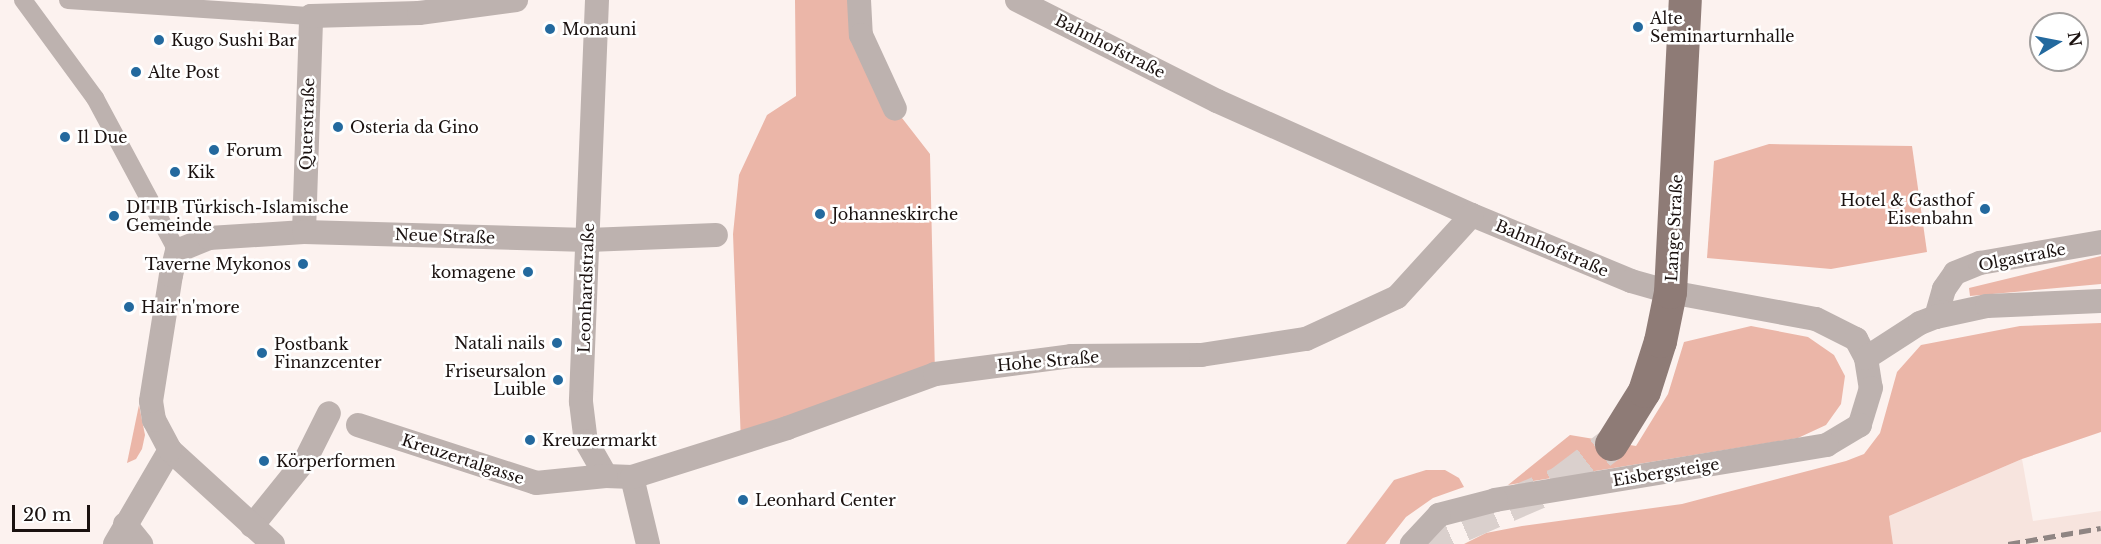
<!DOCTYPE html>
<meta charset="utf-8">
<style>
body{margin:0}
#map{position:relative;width:2101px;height:544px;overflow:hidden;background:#fcf2ef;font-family:"Libre Baskerville",serif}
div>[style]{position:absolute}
.built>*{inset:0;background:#f7e4de}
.green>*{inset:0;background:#ebb6a8}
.primary-tunnel>*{height:33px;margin-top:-16.5px;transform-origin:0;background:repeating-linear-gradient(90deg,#dad0cd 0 33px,transparent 0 49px)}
.pedestrian>*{height:18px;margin:-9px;padding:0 9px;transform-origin:9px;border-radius:9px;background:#bdb2af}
.minor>*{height:24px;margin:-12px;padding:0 12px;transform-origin:12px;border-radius:12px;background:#bdb2af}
.primary>*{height:33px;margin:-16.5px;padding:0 16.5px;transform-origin:16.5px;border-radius:16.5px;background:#8e7b76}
.rail>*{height:4.5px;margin-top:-2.25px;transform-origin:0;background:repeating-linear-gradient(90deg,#8f8583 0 12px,transparent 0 18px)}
.dots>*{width:16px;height:16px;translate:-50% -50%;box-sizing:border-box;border:3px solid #fff;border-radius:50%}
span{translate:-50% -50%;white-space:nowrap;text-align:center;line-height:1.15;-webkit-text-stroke:5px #fff;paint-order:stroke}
.poi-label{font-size:16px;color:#1a110f}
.left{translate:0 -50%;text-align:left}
.right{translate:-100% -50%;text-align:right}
.street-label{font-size:16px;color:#1a110f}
.north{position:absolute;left:2029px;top:12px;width:60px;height:60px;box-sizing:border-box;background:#fff;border:2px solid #a3a09f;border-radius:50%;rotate:80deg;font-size:16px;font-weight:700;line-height:24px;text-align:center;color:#1a110f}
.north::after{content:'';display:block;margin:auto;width:21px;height:27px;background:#23699e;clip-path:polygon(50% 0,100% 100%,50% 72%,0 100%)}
.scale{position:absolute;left:12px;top:505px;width:78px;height:27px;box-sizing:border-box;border:3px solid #1a110f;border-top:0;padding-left:8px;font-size:18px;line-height:21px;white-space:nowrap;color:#1a110f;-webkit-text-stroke:4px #fff;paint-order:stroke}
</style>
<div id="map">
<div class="built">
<div style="clip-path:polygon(2022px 459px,2033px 521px,2101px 511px,2101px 544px,1893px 544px,1889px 516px)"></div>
</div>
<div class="green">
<div style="clip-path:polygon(795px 0,859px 0,895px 109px,930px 154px,935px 374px,741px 443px,733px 234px,739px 175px,767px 115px,796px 96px)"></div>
<div style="clip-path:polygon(1769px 144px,1912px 146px,1927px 252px,1831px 269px,1707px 258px,1714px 161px)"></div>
<div style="clip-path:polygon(2101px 256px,2101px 284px,1970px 296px,1969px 288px)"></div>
<div style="clip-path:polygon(2101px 323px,2101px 432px,2022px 459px,1889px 516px,1893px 544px,1464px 544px,1486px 533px,1522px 526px,1682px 504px,1846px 461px,1864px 454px,1880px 433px,1897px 372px,1921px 345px,2020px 326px)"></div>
<div style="clip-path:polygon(1751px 326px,1808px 337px,1834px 355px,1845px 376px,1841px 404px,1826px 425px,1798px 438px,1508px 485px,1570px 435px,1636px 446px,1668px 394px,1684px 342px)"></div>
<div style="clip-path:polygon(139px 405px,145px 435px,142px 449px,136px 459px,127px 463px)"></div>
<div style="clip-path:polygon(1426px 470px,1445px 470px,1459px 478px,1464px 487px,1433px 498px,1406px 517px,1385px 544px,1346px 544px,1394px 480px)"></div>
</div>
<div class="primary-tunnel">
<div style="left:1418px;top:544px;width:156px;rotate:-23.4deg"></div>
<div style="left:1561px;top:482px;width:63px;rotate:-37.2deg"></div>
</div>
<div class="pedestrian">
<div style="left:23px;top:0;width:122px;rotate:53.7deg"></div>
<div style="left:95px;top:98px;width:174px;rotate:61.8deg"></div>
<div style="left:68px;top:0;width:244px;rotate:3.8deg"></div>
</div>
<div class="minor">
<div style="left:597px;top:0;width:402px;rotate:92.3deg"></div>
<div style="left:581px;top:402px;width:39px;rotate:83deg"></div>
<div style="left:586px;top:441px;width:40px;rotate:60.3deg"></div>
<div style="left:606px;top:476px;width:26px;rotate:2deg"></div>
<div style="left:632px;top:477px;width:69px;rotate:76.6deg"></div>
<div style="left:859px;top:0;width:35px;rotate:87deg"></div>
<div style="left:861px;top:35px;width:81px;rotate:65.3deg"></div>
<div style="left:1017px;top:0;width:224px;rotate:26.8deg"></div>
<div style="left:1217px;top:101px;width:279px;rotate:24.1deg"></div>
<div style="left:1472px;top:215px;width:172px;rotate:22.5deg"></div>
<div style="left:1631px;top:281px;width:41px;rotate:15.8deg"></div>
<div style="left:1670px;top:292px;width:148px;rotate:10.5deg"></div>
<div style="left:1816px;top:319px;width:45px;rotate:26.6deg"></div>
<div style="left:1856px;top:339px;width:21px;rotate:62deg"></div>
<div style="left:1866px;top:358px;width:30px;rotate:81deg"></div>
<div style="left:1871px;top:388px;width:39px;rotate:107deg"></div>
<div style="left:1860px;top:425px;width:39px;rotate:149deg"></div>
<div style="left:1827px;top:445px;width:336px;rotate:170.6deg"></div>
<div style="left:1496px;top:500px;width:59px;rotate:165.3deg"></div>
<div style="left:1439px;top:515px;width:40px;rotate:133deg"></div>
<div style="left:304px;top:232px;width:216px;rotate:-88.1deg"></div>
<div style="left:311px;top:16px;width:108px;rotate:-1.6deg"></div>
<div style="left:419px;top:13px;width:98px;rotate:-7.6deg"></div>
<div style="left:1936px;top:317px;width:29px;rotate:-74deg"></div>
<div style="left:1944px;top:289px;width:19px;rotate:-55deg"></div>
<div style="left:1955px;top:273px;width:27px;rotate:-22deg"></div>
<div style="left:1980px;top:263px;width:123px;rotate:-9.8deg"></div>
<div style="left:1866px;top:358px;width:64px;rotate:-32.9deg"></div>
<div style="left:1920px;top:323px;width:17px;rotate:-21deg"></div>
<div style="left:1936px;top:317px;width:52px;rotate:-12.2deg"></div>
<div style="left:1987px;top:306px;width:114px;rotate:-2.5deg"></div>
<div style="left:358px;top:425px;width:187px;rotate:18deg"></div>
<div style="left:536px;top:483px;width:70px;rotate:-5.7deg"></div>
<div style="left:632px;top:477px;width:163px;rotate:-17.5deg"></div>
<div style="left:787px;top:428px;width:158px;rotate:-20deg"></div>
<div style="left:935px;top:374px;width:137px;rotate:-7.5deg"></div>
<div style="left:1071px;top:356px;width:130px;rotate:-0.4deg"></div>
<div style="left:1201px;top:355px;width:106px;rotate:-8.7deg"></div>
<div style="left:1306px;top:339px;width:100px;rotate:-24.8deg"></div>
<div style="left:1397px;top:297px;width:111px;rotate:-47.6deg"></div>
<div style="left:125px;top:524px;width:26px;rotate:51deg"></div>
<div style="left:252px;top:526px;width:86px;rotate:-51.1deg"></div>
<div style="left:306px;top:459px;width:51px;rotate:-63.4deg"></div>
<div style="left:115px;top:544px;width:109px;rotate:-59.7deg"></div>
<div style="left:273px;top:544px;width:139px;rotate:-137.6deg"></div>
<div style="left:170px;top:450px;width:34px;rotate:-118deg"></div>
<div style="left:154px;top:420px;width:19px;rotate:-99deg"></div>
<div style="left:151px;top:401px;width:128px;rotate:-81deg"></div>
<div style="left:171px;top:275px;width:25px;rotate:-76deg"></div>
<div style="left:177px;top:251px;width:35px;rotate:-22deg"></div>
<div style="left:209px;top:238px;width:95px;rotate:-3.6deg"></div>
<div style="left:304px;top:232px;width:284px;rotate:1.6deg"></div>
<div style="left:588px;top:240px;width:128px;rotate:-2.2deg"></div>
</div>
<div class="primary">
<div style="left:1611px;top:444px;width:62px;rotate:-58.1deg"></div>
<div style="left:1644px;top:391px;width:52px;rotate:-72.3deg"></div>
<div style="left:1660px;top:341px;width:50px;rotate:-78.5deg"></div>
<div style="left:1670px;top:292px;width:292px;rotate:-87.1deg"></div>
</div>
<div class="rail">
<div style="left:2008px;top:544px;width:94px;rotate:-9.8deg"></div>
</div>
<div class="dots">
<div style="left:1638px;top:27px;background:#23699e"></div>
<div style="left:550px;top:29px;background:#23699e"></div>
<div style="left:159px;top:40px;background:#23699e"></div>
<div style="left:136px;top:72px;background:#23699e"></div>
<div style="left:338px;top:127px;background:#23699e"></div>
<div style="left:65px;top:137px;background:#23699e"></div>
<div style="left:214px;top:150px;background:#23699e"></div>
<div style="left:175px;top:172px;background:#23699e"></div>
<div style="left:1985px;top:209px;background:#23699e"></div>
<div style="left:820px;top:214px;background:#23699e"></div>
<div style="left:114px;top:216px;background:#23699e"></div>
<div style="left:303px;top:264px;background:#23699e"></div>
<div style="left:528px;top:272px;background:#23699e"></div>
<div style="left:129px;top:307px;background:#23699e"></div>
<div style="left:557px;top:343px;background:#23699e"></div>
<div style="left:262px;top:353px;background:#23699e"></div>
<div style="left:558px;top:380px;background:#23699e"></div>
<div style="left:530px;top:440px;background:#23699e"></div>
<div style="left:264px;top:461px;background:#23699e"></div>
<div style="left:743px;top:500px;background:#23699e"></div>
</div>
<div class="poi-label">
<span class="left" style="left:1650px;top:27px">Alte<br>Seminarturnhalle</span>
<span class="left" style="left:562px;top:29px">Monauni</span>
<span class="left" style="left:171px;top:40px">Kugo Sushi Bar</span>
<span class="left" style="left:148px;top:72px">Alte Post</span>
<span class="left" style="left:350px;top:127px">Osteria da Gino</span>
<span class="left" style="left:77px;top:137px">Il Due</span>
<span class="left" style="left:226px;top:150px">Forum</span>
<span class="left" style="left:187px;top:172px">Kik</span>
<span class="right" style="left:1973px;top:209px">Hotel &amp; Gasthof<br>Eisenbahn</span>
<span class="left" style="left:126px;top:216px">DITIB Türkisch-Islamische<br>Gemeinde</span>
<span class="left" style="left:832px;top:214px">Johanneskirche</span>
<span class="right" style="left:291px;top:264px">Taverne Mykonos</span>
<span class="right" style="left:516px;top:272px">komagene</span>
<span class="left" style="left:141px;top:307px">Hair'n'more</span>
<span class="right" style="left:545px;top:343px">Natali nails</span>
<span class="left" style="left:274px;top:353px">Postbank<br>Finanzcenter</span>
<span class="right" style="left:546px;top:380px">Friseursalon<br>Luible</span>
<span class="left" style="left:542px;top:440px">Kreuzermarkt</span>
<span class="left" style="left:276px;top:461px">Körperformen</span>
<span class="left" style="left:755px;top:500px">Leonhard Center</span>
</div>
<div class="street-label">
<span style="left:1110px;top:46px;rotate:27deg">Bahnhofstraße</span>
<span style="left:307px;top:124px;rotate:-88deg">Querstraße</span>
<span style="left:1674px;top:228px;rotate:-87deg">Lange Straße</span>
<span style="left:445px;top:236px;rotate:2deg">Neue Straße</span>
<span style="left:1552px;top:248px;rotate:23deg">Bahnhofstraße</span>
<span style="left:2022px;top:257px;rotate:-11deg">Olgastraße</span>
<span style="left:586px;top:288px;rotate:-88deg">Leonhardstraße</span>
<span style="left:1048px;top:361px;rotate:-5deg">Hohe Straße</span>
<span style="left:463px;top:459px;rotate:18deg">Kreuzertalgasse</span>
<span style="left:1666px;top:472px;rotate:-9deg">Eisbergsteige</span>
</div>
<div class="north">N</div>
<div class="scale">20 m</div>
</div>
